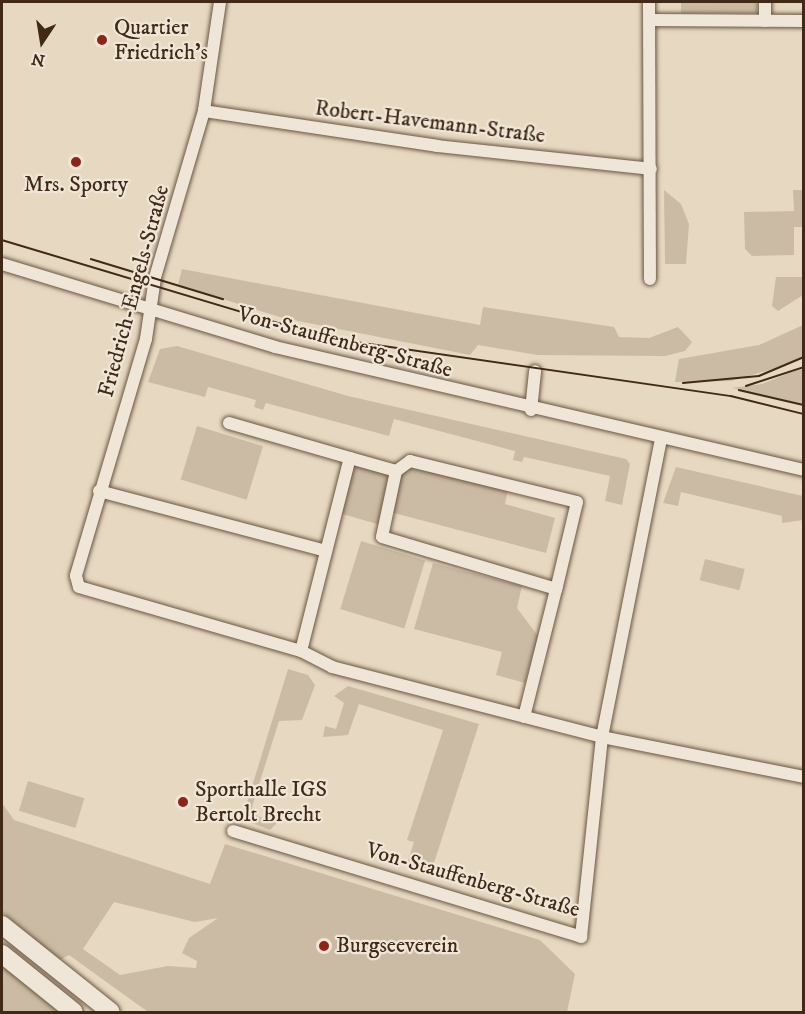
<!DOCTYPE html>
<meta charset="utf-8">
<style>
body{margin:0}
#map{position:relative;width:805px;height:1014px;overflow:hidden;background:#e7d9c1;font-family:"IM FELL DW Pica",serif}
div>[style]{position:absolute}
.green>*{inset:0;background:#cbbba4;transform-origin:0 0}
.roads{filter:drop-shadow(0 0 2px #6a5541) drop-shadow(0 0 2px #6a5541)}
.street>*{height:12px;margin:-6px;padding:0 6px;transform-origin:6px;border-radius:6px;background:#efe6d7}
.secondary>*{height:18px;margin:-9px;padding:0 9px;transform-origin:9px;border-radius:9px;background:#efe6d7}
.tram>*{height:1.5px;margin:-0.75px;padding:0 0.75px;transform-origin:0.75px;border-radius:0.75px;background:#402916}
.dots>*{width:16px;height:16px;translate:-50% -50%;box-sizing:border-box;border:3px solid #efe6d7;border-radius:50%}
span{translate:-50% -50%;white-space:nowrap;text-align:center;line-height:1.15;-webkit-text-stroke:4.5px #efe6d7;paint-order:stroke}
.poi-label{font-size:22px;color:#402916}
.left{translate:0 -50%;text-align:left}
.street-label{font-size:22px;color:#402916}
.frame{position:absolute;inset:0;border:3px solid #402916;pointer-events:none}
.north{position:absolute;left:12px;top:12px;width:60px;height:60px;-webkit-text-stroke:4px #efe6d7;paint-order:stroke;rotate:192deg;font-size:16px;font-weight:700;line-height:24px;text-align:center;color:#402916}
.north::after{content:'';display:block;margin:auto;width:21px;height:27px;background:#402916;clip-path:polygon(50% 0,100% 100%,50% 72%,0 100%)}
</style>
<div id="map">
<div class="green">
<div style="left:681px;top:2px;width:76px;height:11px"></div>
<div style="clip-path:polygon(664px 190px,681px 204px,689px 224px,686px 264px,665px 264px)"></div>
<div style="clip-path:polygon(793px 190px,804px 190px,803px 227px,794px 227px,794px 255px,752px 256px,745px 249px,744px 212px,794px 211px)"></div>
<div style="clip-path:polygon(182px 269px,480px 325px,483px 307px,614px 327px,619px 337px,649px 338px,678px 327px,692px 342px,685px 351px,665px 356px,537px 355px,478px 345px,470px 355px,283px 318px,178px 285px)"></div>
<div style="clip-path:polygon(776px 277px,804px 277px,803px 295px,778px 311px,772px 306px)"></div>
<div style="clip-path:polygon(803px 325px,803px 357px,787px 365px,731px 381px,675px 382px,679px 359px,759px 345px)"></div>
<div style="clip-path:polygon(177px 346px,348px 396px,626px 459px,630px 464px,622px 505px,605px 501px,610px 476px,524px 457px,522px 462px,513px 460px,515px 451px,394px 419px,389px 436px,266px 403px,263px 410px,254px 407px,256px 400px,208px 387px,205px 397px,148px 382px,160px 349px)"></div>
<div style="clip-path:polygon(803px 367px,803px 405px,732px 388px,762px 384px)"></div>
<div style="left:197px;top:426px;width:69px;height:56px;rotate:17deg"></div>
<div style="left:350px;top:458px;width:48px;height:56px;rotate:16deg"></div>
<div style="clip-path:polygon(412px 466px,508px 490px,505px 504px,555px 518px,546px 553px,390px 512px,401px 473px)"></div>
<div style="clip-path:polygon(676px 467px,803px 496px,803px 520px,782px 523px,782px 516px,681px 492px,678px 506px,663px 503px)"></div>
<div style="left:361px;top:541px;width:67px;height:71px;rotate:17deg"></div>
<div style="left:705px;top:559px;width:41px;height:22px;rotate:14deg"></div>
<div style="clip-path:polygon(433px 563px,522px 586px,517px 608px,538px 636px,525px 683px,496px 675px,502px 652px,414px 629px)"></div>
<div style="clip-path:polygon(288px 669px,308px 675px,315px 685px,302px 720px,279px 721px,252px 807px,257px 816px,277px 823px,270px 830px,242px 819px)"></div>
<div style="clip-path:polygon(348px 686px,479px 724px,431px 872px,407px 864px,414px 842px,407px 840px,443px 730px,359px 704px,348px 735px,323px 737px,325px 726px,336px 729px,344px 703px,334px 696px)"></div>
<div style="left:28px;top:781px;width:59px;height:31px;rotate:17deg"></div>
<div style="clip-path:polygon(evenodd,2px 803px,14px 820px,210px 884px,225px 844px,540px 940px,575px 974px,567px 1012px,148px 1012px,69px 955px,60px 960px,2px 912px,2px 803px,114px 902px,195px 922px,218px 918px,189px 938px,182px 953px,197px 961px,196px 968px,168px 966px,120px 975px,83px 949px,114px 902px)"></div>
<div style="clip-path:polygon(2px 965px,62px 1012px,2px 1012px)"></div>
</div>
<div class="roads">
<div class="street">
<div style="left:220px;top:2px;width:110px;rotate:98.4deg"></div>
<div style="left:204px;top:111px;width:174px;rotate:106.4deg"></div>
<div style="left:155px;top:278px;width:62px;rotate:98.4deg"></div>
<div style="left:146px;top:339px;width:247px;rotate:106.5deg"></div>
<div style="left:76px;top:576px;width:11px;rotate:75deg"></div>
<div style="left:79px;top:587px;width:231px;rotate:16.1deg"></div>
<div style="left:301px;top:651px;width:35px;rotate:27deg"></div>
<div style="left:332px;top:667px;width:279px;rotate:14.5deg"></div>
<div style="left:602px;top:737px;width:206px;rotate:11.2deg"></div>
<div style="left:649px;top:2px;width:277px;rotate:89.8deg"></div>
<div style="left:650px;top:20px;width:154px;rotate:0.4deg"></div>
<div style="left:765px;top:21px;width:19px;rotate:-90deg"></div>
<div style="left:204px;top:111px;width:236px;rotate:8.5deg"></div>
<div style="left:437px;top:146px;width:215px;rotate:6.1deg"></div>
<div style="left:2px;top:264px;width:285px;rotate:16.9deg"></div>
<div style="left:275px;top:347px;width:543px;rotate:13.09deg"></div>
<div style="left:531px;top:410px;width:39px;rotate:-84deg"></div>
<div style="left:229px;top:423px;width:126px;rotate:16.1deg"></div>
<div style="left:99px;top:491px;width:235px;rotate:14.8deg"></div>
<div style="left:301px;top:651px;width:199px;rotate:-75.8deg"></div>
<div style="left:350px;top:458px;width:48px;rotate:15.8deg"></div>
<div style="left:524px;top:717px;width:135px;rotate:-75.9deg"></div>
<div style="left:557px;top:586px;width:86px;rotate:-76.6deg"></div>
<div style="left:577px;top:502px;width:172px;rotate:-166.2deg"></div>
<div style="left:410px;top:461px;width:17px;rotate:144deg"></div>
<div style="left:396px;top:471px;width:67px;rotate:102deg"></div>
<div style="left:382px;top:537px;width:182px;rotate:16.6deg"></div>
<div style="left:233px;top:831px;width:364px;rotate:16.9deg"></div>
<div style="left:581px;top:937px;width:201px;rotate:-84deg"></div>
<div style="left:602px;top:737px;width:305px;rotate:-78.8deg"></div>
</div>
<div class="secondary">
<div style="left:2px;top:925px;width:139px;rotate:38.6deg"></div>
<div style="left:2px;top:954px;width:92px;rotate:38.9deg"></div>
</div>
</div>
<div class="tram">
<div style="left:2px;top:240px;width:340px;rotate:16.7deg"></div>
<div style="left:328px;top:338px;width:407px;rotate:8.2deg"></div>
<div style="left:731px;top:396px;width:75px;rotate:13.9deg"></div>
<div style="left:91px;top:259px;width:138px;rotate:16.9deg"></div>
<div style="left:683px;top:383px;width:76px;rotate:-5.3deg"></div>
<div style="left:759px;top:376px;width:49px;rotate:-22.9deg"></div>
<div style="left:746px;top:386px;width:61px;rotate:-18.1deg"></div>
<div style="left:739px;top:390px;width:67px;rotate:13deg"></div>
</div>
<div class="dots">
<div style="left:102px;top:40px;background:#8f2418"></div>
<div style="left:76px;top:162px;background:#8f2418"></div>
<div style="left:183px;top:802px;background:#8f2418"></div>
<div style="left:324px;top:946px;background:#8f2418"></div>
</div>
<div class="poi-label">
<span class="left" style="left:114px;top:40px">Quartier<br>Friedrich’s</span>
<span style="left:76px;top:185px">Mrs. Sporty</span>
<span class="left" style="left:195px;top:802px">Sporthalle IGS<br>Bertolt Brecht</span>
<span class="left" style="left:336px;top:946px">Burgseeverein</span>
</div>
<div class="street-label">
<span style="left:430px;top:122px;rotate:7deg">Robert-Havemann-Straße</span>
<span style="left:134px;top:291px;rotate:-75deg">Friedrich-Engels-Straße</span>
<span style="left:345px;top:342px;rotate:15deg">Von-Stauffenberg-Straße</span>
<span style="left:473px;top:880px;rotate:16deg">Von-Stauffenberg-Straße</span>
</div>
<div class="frame"></div>
<div class="north">N</div>
</div>
